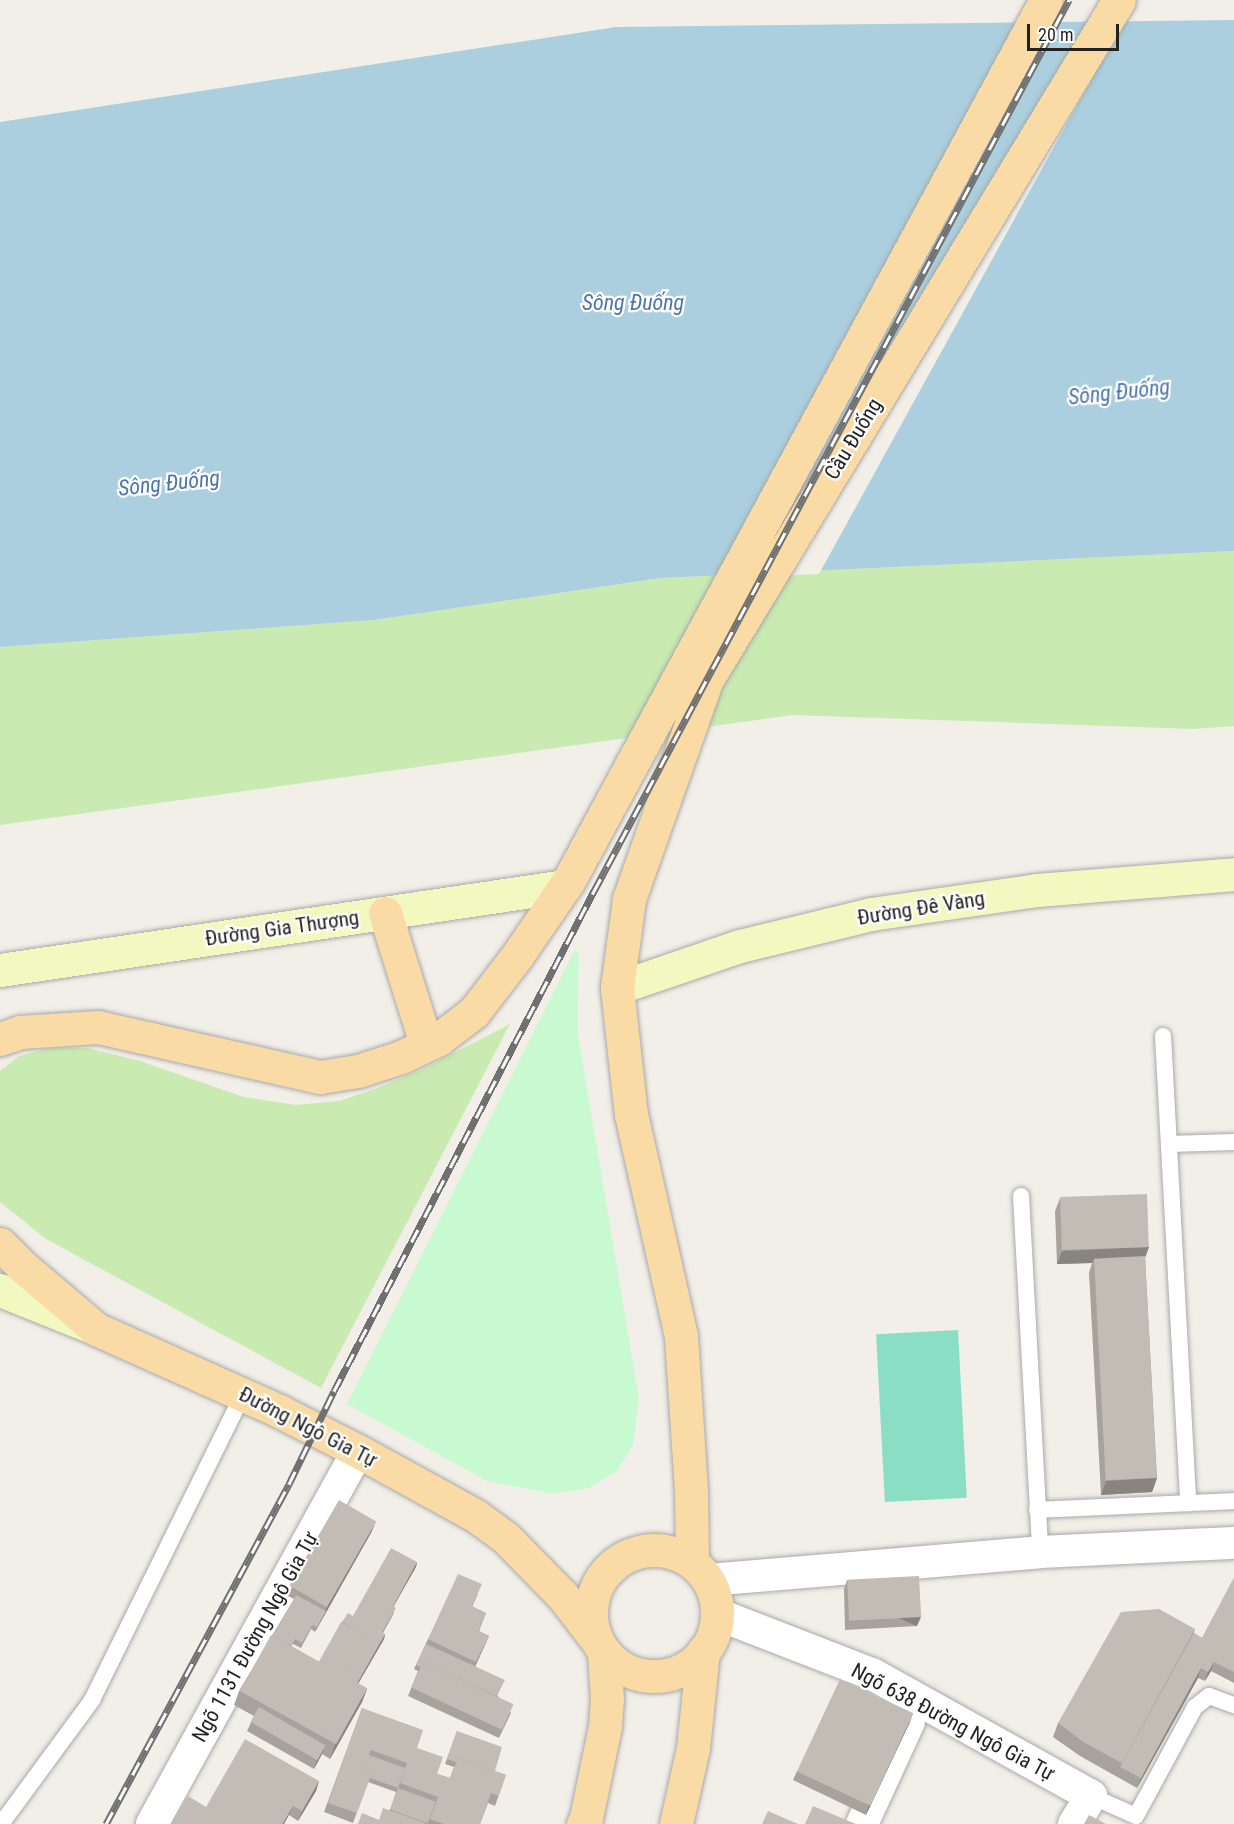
<!DOCTYPE html>
<meta charset="utf-8">
<style>
body{margin:0}
#map{position:relative;width:1234px;height:1824px;overflow:hidden;background:#f2efe9;font-family:"Roboto Condensed",sans-serif}
div>[style]{position:absolute}
.grass>*{inset:0;background:#c9eab1}
.park>*{inset:0;background:#c9f9d0}
.pitch>*{inset:0;background:#8adec3;transform-origin:0 0}
.water>*{inset:0;background:#abcfde}
.pier>*{inset:0;background:#f2efe9}
.roads{filter:drop-shadow(0 0 2px #a9a9a9) drop-shadow(0 0 2px #a9a9a9)}
.lane>*{height:16px;margin:-8px;padding:0 8px;transform-origin:8px;border-radius:8px;background:#fff}
.street>*{height:32px;margin:-16px;padding:0 16px;transform-origin:16px;border-radius:16px;background:#fff}
.secondary>*{height:33px;margin:-16.5px;padding:0 16.5px;transform-origin:16.5px;border-radius:16.5px;background:#f2f9c0}
.primary>*{height:33px;margin:-16.5px;padding:0 16.5px;transform-origin:16.5px;border-radius:16.5px;background:#fadba6}
.primary>.ring{margin:-16.5px;padding:0;box-sizing:content-box;background:none;border:33px solid #fadba6;border-radius:50%}
.rail>*{height:7px;margin-top:-3.5px;transform-origin:0;background:repeating-linear-gradient(90deg,#fff 0 14px,#707070 0 28px);box-sizing:border-box;border-block:2px solid #707070}
.wall>*{inset:0;background:#a8a29c}
.shaded-wall>*{inset:0;background:#88847f;transform-origin:0 0}
.building>*{inset:0;background:#c3bcb5;transform-origin:0 0}
span{translate:-50% -50%;white-space:nowrap;text-align:center;line-height:1.15;-webkit-text-stroke:4.5px #fff;paint-order:stroke}
.street-label{font-size:21px;color:#222}
.water-label{font-size:22px;color:#4c75a9;font-style:italic}
.scale{position:absolute;left:1027px;top:24px;width:92px;height:27px;box-sizing:border-box;border:3px solid #222;border-top:0;padding-left:8px;font-size:18px;line-height:21px;white-space:nowrap;color:#222;-webkit-text-stroke:4px #fff;paint-order:stroke}
</style>
<div id="map">
<div class="grass">
<div style="clip-path:polygon(1234px 551px,1234px 726px,1194px 729px,792px 715px,0 825px,0 647px,374px 620px,661px 578px)"></div>
<div style="clip-path:polygon(510px 1024px,321px 1388px,46px 1239px,0 1202px,0 1071px,19px 1056px,52px 1048px,88px 1048px,140px 1061px,244px 1097px,296px 1105px,339px 1101px,375px 1089px,423px 1069px)"></div>
</div>
<div class="park">
<div style="clip-path:polygon(574px 951px,579px 953px,577px 1028px,639px 1399px,633px 1445px,617px 1471px,589px 1488px,554px 1494px,487px 1481px,347px 1404px)"></div>
</div>
<div class="pitch">
<div style="left:958px;top:1330px;width:168px;height:82px;rotate:87deg"></div>
</div>
<div class="water">
<div style="clip-path:polygon(1234px 20px,1234px 551px,661px 578px,374px 620px,0 647px,0 122px,616px 27px)"></div>
</div>
<div class="pier">
<div style="clip-path:polygon(1125px 18px,819px 574px,771px 576px)"></div>
</div>
<div class="roads">
<div class="lane">
<div style="left:1163px;top:1036px;width:468px;rotate:86.9deg"></div>
<div style="left:1169px;top:1144px;width:65px;rotate:-1.8deg"></div>
<div style="left:1021px;top:1196px;width:357px;rotate:86.9deg"></div>
<div style="left:1037px;top:1510px;width:197px;rotate:-2.6deg"></div>
<div style="left:1091px;top:1796px;width:49px;rotate:24deg"></div>
<div style="left:1136px;top:1816px;width:124px;rotate:-61.6deg"></div>
<div style="left:1195px;top:1707px;width:18px;rotate:-38deg"></div>
<div style="left:1209px;top:1696px;width:27px;rotate:20deg"></div>
<div style="left:1px;top:1824px;width:154px;rotate:-53.7deg"></div>
<div style="left:92px;top:1700px;width:341px;rotate:-63.7deg"></div>
</div>
<div class="street">
<div style="left:709px;top:1580px;width:332px;rotate:-4.8deg"></div>
<div style="left:1040px;top:1552px;width:194px;rotate:-2.7deg"></div>
<div style="left:717px;top:1614px;width:166px;rotate:21.2deg"></div>
<div style="left:872px;top:1674px;width:251px;rotate:29.1deg"></div>
<div style="left:1091px;top:1796px;width:33px;rotate:121deg"></div>
<div style="left:152px;top:1824px;width:426px;rotate:-61.1deg"></div>
<div style="left:862px;top:1824px;width:112px;rotate:-65.3deg"></div>
</div>
<div class="secondary">
<div style="left:0;top:970px;width:571px;rotate:-8.46deg"></div>
<div style="left:617px;top:988px;width:130px;rotate:-18.9deg"></div>
<div style="left:740px;top:946px;width:135px;rotate:-13.7deg"></div>
<div style="left:871px;top:914px;width:168px;rotate:-8.2deg"></div>
<div style="left:1037px;top:890px;width:198px;rotate:-4.6deg"></div>
<div style="left:0;top:1290px;width:94px;rotate:21.9deg"></div>
</div>
<div class="primary">
<div style="left:385px;top:913px;width:137px;rotate:72.6deg"></div>
<div style="left:0;top:1039px;width:21px;rotate:-19deg"></div>
<div style="left:20px;top:1032px;width:78px;rotate:-3.7deg"></div>
<div style="left:98px;top:1027px;width:228px;rotate:12.7deg"></div>
<div style="left:320px;top:1077px;width:38px;rotate:-9deg"></div>
<div style="left:358px;top:1071px;width:45px;rotate:-18deg"></div>
<div style="left:401px;top:1057px;width:42px;rotate:-25.3deg"></div>
<div style="left:439px;top:1039px;width:44px;rotate:-37.6deg"></div>
<div style="left:474px;top:1012px;width:71px;rotate:-52.5deg"></div>
<div style="left:517px;top:956px;width:92px;rotate:-55.6deg"></div>
<div style="left:569px;top:880px;width:1001px;rotate:-61.54deg"></div>
<div style="left:0;top:1244px;width:31px;rotate:45deg"></div>
<div style="left:22px;top:1266px;width:97px;rotate:40.4deg"></div>
<div style="left:96px;top:1329px;width:201px;rotate:24.1deg"></div>
<div style="left:279px;top:1411px;width:89px;rotate:26.9deg"></div>
<div style="left:358px;top:1451px;width:135px;rotate:28.8deg"></div>
<div style="left:476px;top:1516px;width:37px;rotate:36deg"></div>
<div style="left:506px;top:1538px;width:80px;rotate:45.5deg"></div>
<div style="left:562px;top:1595px;width:56px;rotate:52.3deg"></div>
<div class="ring" style="left:591px;top:1550px;width:93px;height:93px"></div>
<div style="left:692px;top:1561px;width:70px;rotate:-90.8deg"></div>
<div style="left:691px;top:1491px;width:155px;rotate:-93.7deg"></div>
<div style="left:681px;top:1336px;width:227px;rotate:-102.7deg"></div>
<div style="left:631px;top:1115px;width:128px;rotate:-96.3deg"></div>
<div style="left:617px;top:988px;width:90px;rotate:-82.3deg"></div>
<div style="left:629px;top:899px;width:231px;rotate:-70.5deg"></div>
<div style="left:706px;top:681px;width:796px;rotate:-58.76deg"></div>
<div style="left:583px;top:1824px;width:7px;rotate:-63deg"></div>
<div style="left:586px;top:1818px;width:94px;rotate:-78.3deg"></div>
<div style="left:605px;top:1726px;width:27px;rotate:-86deg"></div>
<div style="left:607px;top:1699px;width:47px;rotate:-93.7deg"></div>
<div style="left:676px;top:1824px;width:78px;rotate:-77.4deg"></div>
<div style="left:693px;top:1748px;width:97px;rotate:-84.1deg"></div>
</div>
</div>
<div class="rail">
<div style="left:106px;top:1824px;width:386px;rotate:-61.7deg"></div>
<div style="left:289px;top:1484px;width:103px;rotate:-64.2deg"></div>
<div style="left:334px;top:1391px;width:564px;rotate:-62.53deg"></div>
<div style="left:594px;top:891px;width:1010px;rotate:-61.94deg"></div>
</div>
<div class="wall">
<div style="clip-path:polygon(1060px 1198px,1149px 1247px,1145px 1257px,1157px 1478px,1152px 1492px,1101px 1495px,1089px 1273px,1092px 1263px,1057px 1264px,1055px 1211px)"></div>
<div style="clip-path:polygon(372px 1531px,315px 1632px,311px 1629px,301px 1648px,293px 1644px,291px 1646px,319px 1662px,342px 1622px,353px 1616px,417px 1562px,416px 1567px,393px 1606px,394px 1613px,383px 1633px,385px 1634px,384px 1639px,358px 1684px,367px 1689px,362px 1702px,330px 1759px,322px 1754px,314px 1769px,247px 1731px,254px 1716px,234px 1705px,239px 1691px,294px 1599px,288px 1596px,292px 1587px)"></div>
<div style="clip-path:polygon(1234px 1578px,1234px 1683px,1211px 1671px,1205px 1681px,1198px 1678px,1137px 1788px,1080px 1756px,1053px 1737px,1058px 1723px,1195px 1629px,1194px 1633px,1202px 1638px)"></div>
<div style="clip-path:polygon(847px 1580px,917px 1626px,845px 1630px,844px 1589px)"></div>
<div style="clip-path:polygon(478px 1594px,472px 1607px,486px 1613px,479px 1631px,489px 1636px,475px 1666px,511px 1713px,499px 1738px,408px 1696px,418px 1671px,414px 1669px,428px 1639px)"></div>
<div style="clip-path:polygon(362px 1708px,417px 1748px,437px 1774px,450px 1778px,454px 1767px,445px 1764px,457px 1731px,495px 1771px,506px 1775px,495px 1806px,488px 1803px,480px 1824px,358px 1824px,379px 1820px,390px 1810px,396px 1792px,368px 1782px,353px 1823px,324px 1812px)"></div>
<div style="clip-path:polygon(910px 1722px,866px 1815px,793px 1780px,797px 1771px)"></div>
<div style="clip-path:polygon(319px 1781px,316px 1791px,298px 1821px,289px 1815px,206px 1807px)"></div>
</div>
<div class="shaded-wall">
<div style="clip-path:polygon(1149px 1247px,1144px 1261px,1094px 1259px,1092px 1263px,1057px 1264px,1062px 1251px)"></div>
<div style="clip-path:polygon(1157px 1478px,1152px 1492px,1101px 1495px,1106px 1481px)"></div>
<div style="clip-path:polygon(376px 1521px,372px 1531px,315px 1632px,327px 1607px)"></div>
<div style="clip-path:polygon(417px 1562px,416px 1567px,391px 1611px,393px 1606px)"></div>
<div style="left:921px;top:1617px;width:10px;height:73px;rotate:114deg"></div>
<div style="clip-path:polygon(385px 1634px,384px 1639px,351px 1696px,353px 1691px)"></div>
<div style="clip-path:polygon(489px 1636px,485px 1645px,473px 1671px,476px 1662px)"></div>
<div style="clip-path:polygon(1214px 1662px,1211px 1671px,1205px 1681px,1208px 1672px)"></div>
<div style="clip-path:polygon(1201px 1668px,1198px 1678px,1137px 1788px,1141px 1778px)"></div>
<div style="clip-path:polygon(367px 1689px,362px 1702px,330px 1759px,335px 1745px)"></div>
<div style="clip-path:polygon(913px 1713px,910px 1722px,866px 1815px,869px 1805px)"></div>
<div style="clip-path:polygon(326px 1745px,322px 1754px,314px 1769px,317px 1760px)"></div>
<div style="clip-path:polygon(319px 1781px,316px 1791px,298px 1821px,302px 1811px)"></div>
<div style="clip-path:polygon(293px 1806px,289px 1815px,284px 1824px,282px 1824px)"></div>
</div>
<div class="building">
<div style="left:1147px;top:1194px;width:53px;height:87px;rotate:88deg"></div>
<div style="left:1145px;top:1256px;width:222px;height:51px;rotate:87deg"></div>
<div style="left:339px;top:1500px;width:43px;height:99px;rotate:30deg"></div>
<div style="clip-path:polygon(391px 1548px,417px 1562px,393px 1606px,396px 1608px,382px 1632px,385px 1634px,357px 1683px,344px 1676px,366px 1636px,342px 1622px,348px 1613px,353px 1616px)"></div>
<div style="clip-path:polygon(458px 1574px,482px 1584px,472px 1606px,486px 1613px,478px 1631px,489px 1636px,476px 1662px,428px 1639px)"></div>
<div style="left:919px;top:1576px;width:41px;height:72px;rotate:87deg"></div>
<div style="clip-path:polygon(1234px 1578px,1234px 1672px,1214px 1662px,1208px 1672px,1201px 1668px,1141px 1778px,1120px 1767px,1194px 1633px,1202px 1638px)"></div>
<div style="clip-path:polygon(296px 1595px,326px 1611px,317px 1627px,312px 1625px,302px 1643px,295px 1639px,291px 1646px,273px 1636px)"></div>
<div style="clip-path:polygon(1159px 1609px,1195px 1629px,1122px 1763px,1085px 1743px,1058px 1723px,1121px 1612px)"></div>
<div style="left:341px;top:1622px;width:29px;height:46px;rotate:29deg"></div>
<div style="left:271px;top:1635px;width:110px;height:64px;rotate:29deg"></div>
<div style="clip-path:polygon(426px 1644px,505px 1680px,497px 1696px,423px 1662px,421px 1667px,416px 1665px)"></div>
<div style="left:423px;top:1662px;width:100px;height:28px;rotate:25deg"></div>
<div style="left:840px;top:1679px;width:81px;height:102px;rotate:25deg"></div>
<div style="left:259px;top:1707px;width:77px;height:17px;rotate:30deg"></div>
<div style="clip-path:polygon(362px 1708px,423px 1730px,417px 1748px,443px 1757px,437px 1774px,450px 1778px,458px 1758px,506px 1775px,498px 1796px,491px 1793px,480px 1824px,444px 1824px,430px 1819px,438px 1797px,400px 1783px,407px 1763px,371px 1750px,364px 1770px,372px 1773px,357px 1813px,328px 1803px)"></div>
<div style="clip-path:polygon(457px 1731px,502px 1747px,495px 1771px,458px 1758px,456px 1762px,447px 1759px)"></div>
<div style="clip-path:polygon(245px 1739px,319px 1781px,302px 1811px,293px 1806px,282px 1824px,171px 1824px,188px 1796px,206px 1807px)"></div>
<div style="clip-path:polygon(369px 1755px,405px 1768px,398px 1788px,370px 1778px,372px 1773px,364px 1770px)"></div>
<div style="left:398px;top:1788px;width:40px;height:23px;rotate:20deg"></div>
<div style="clip-path:polygon(813px 1806px,856px 1824px,805px 1824px)"></div>
<div style="clip-path:polygon(383px 1808px,425px 1823px,425px 1824px,358px 1824px,362px 1813px,379px 1820px)"></div>
<div style="clip-path:polygon(768px 1811px,798px 1824px,762px 1824px)"></div>
<div style="clip-path:polygon(1089px 1815px,1106px 1824px,1084px 1824px)"></div>
</div>
<div class="street-label">
<span style="left:853px;top:439px;rotate:-59deg">Cầu Đuống</span>
<span style="left:921px;top:908px;rotate:-9deg">Đường Đê Vàng</span>
<span style="left:282px;top:928px;rotate:-8deg">Đường Gia Thượng</span>
<span style="left:308px;top:1427px;rotate:27deg">Đường Ngô Gia Tự</span>
<span style="left:255px;top:1637px;rotate:-61deg">Ngõ 1131 Đường Ngô Gia Tự</span>
<span style="left:953px;top:1722px;rotate:28deg">Ngõ 638 Đường Ngô Gia Tự</span>
</div>
<div class="water-label">
<span style="left:633px;top:303px">Sông Đuống</span>
<span style="left:1119px;top:392px;rotate:-6deg">Sông Đuống</span>
<span style="left:169px;top:483px;rotate:-6deg">Sông Đuống</span>
</div>
<div class="scale">20 m</div>
</div>
